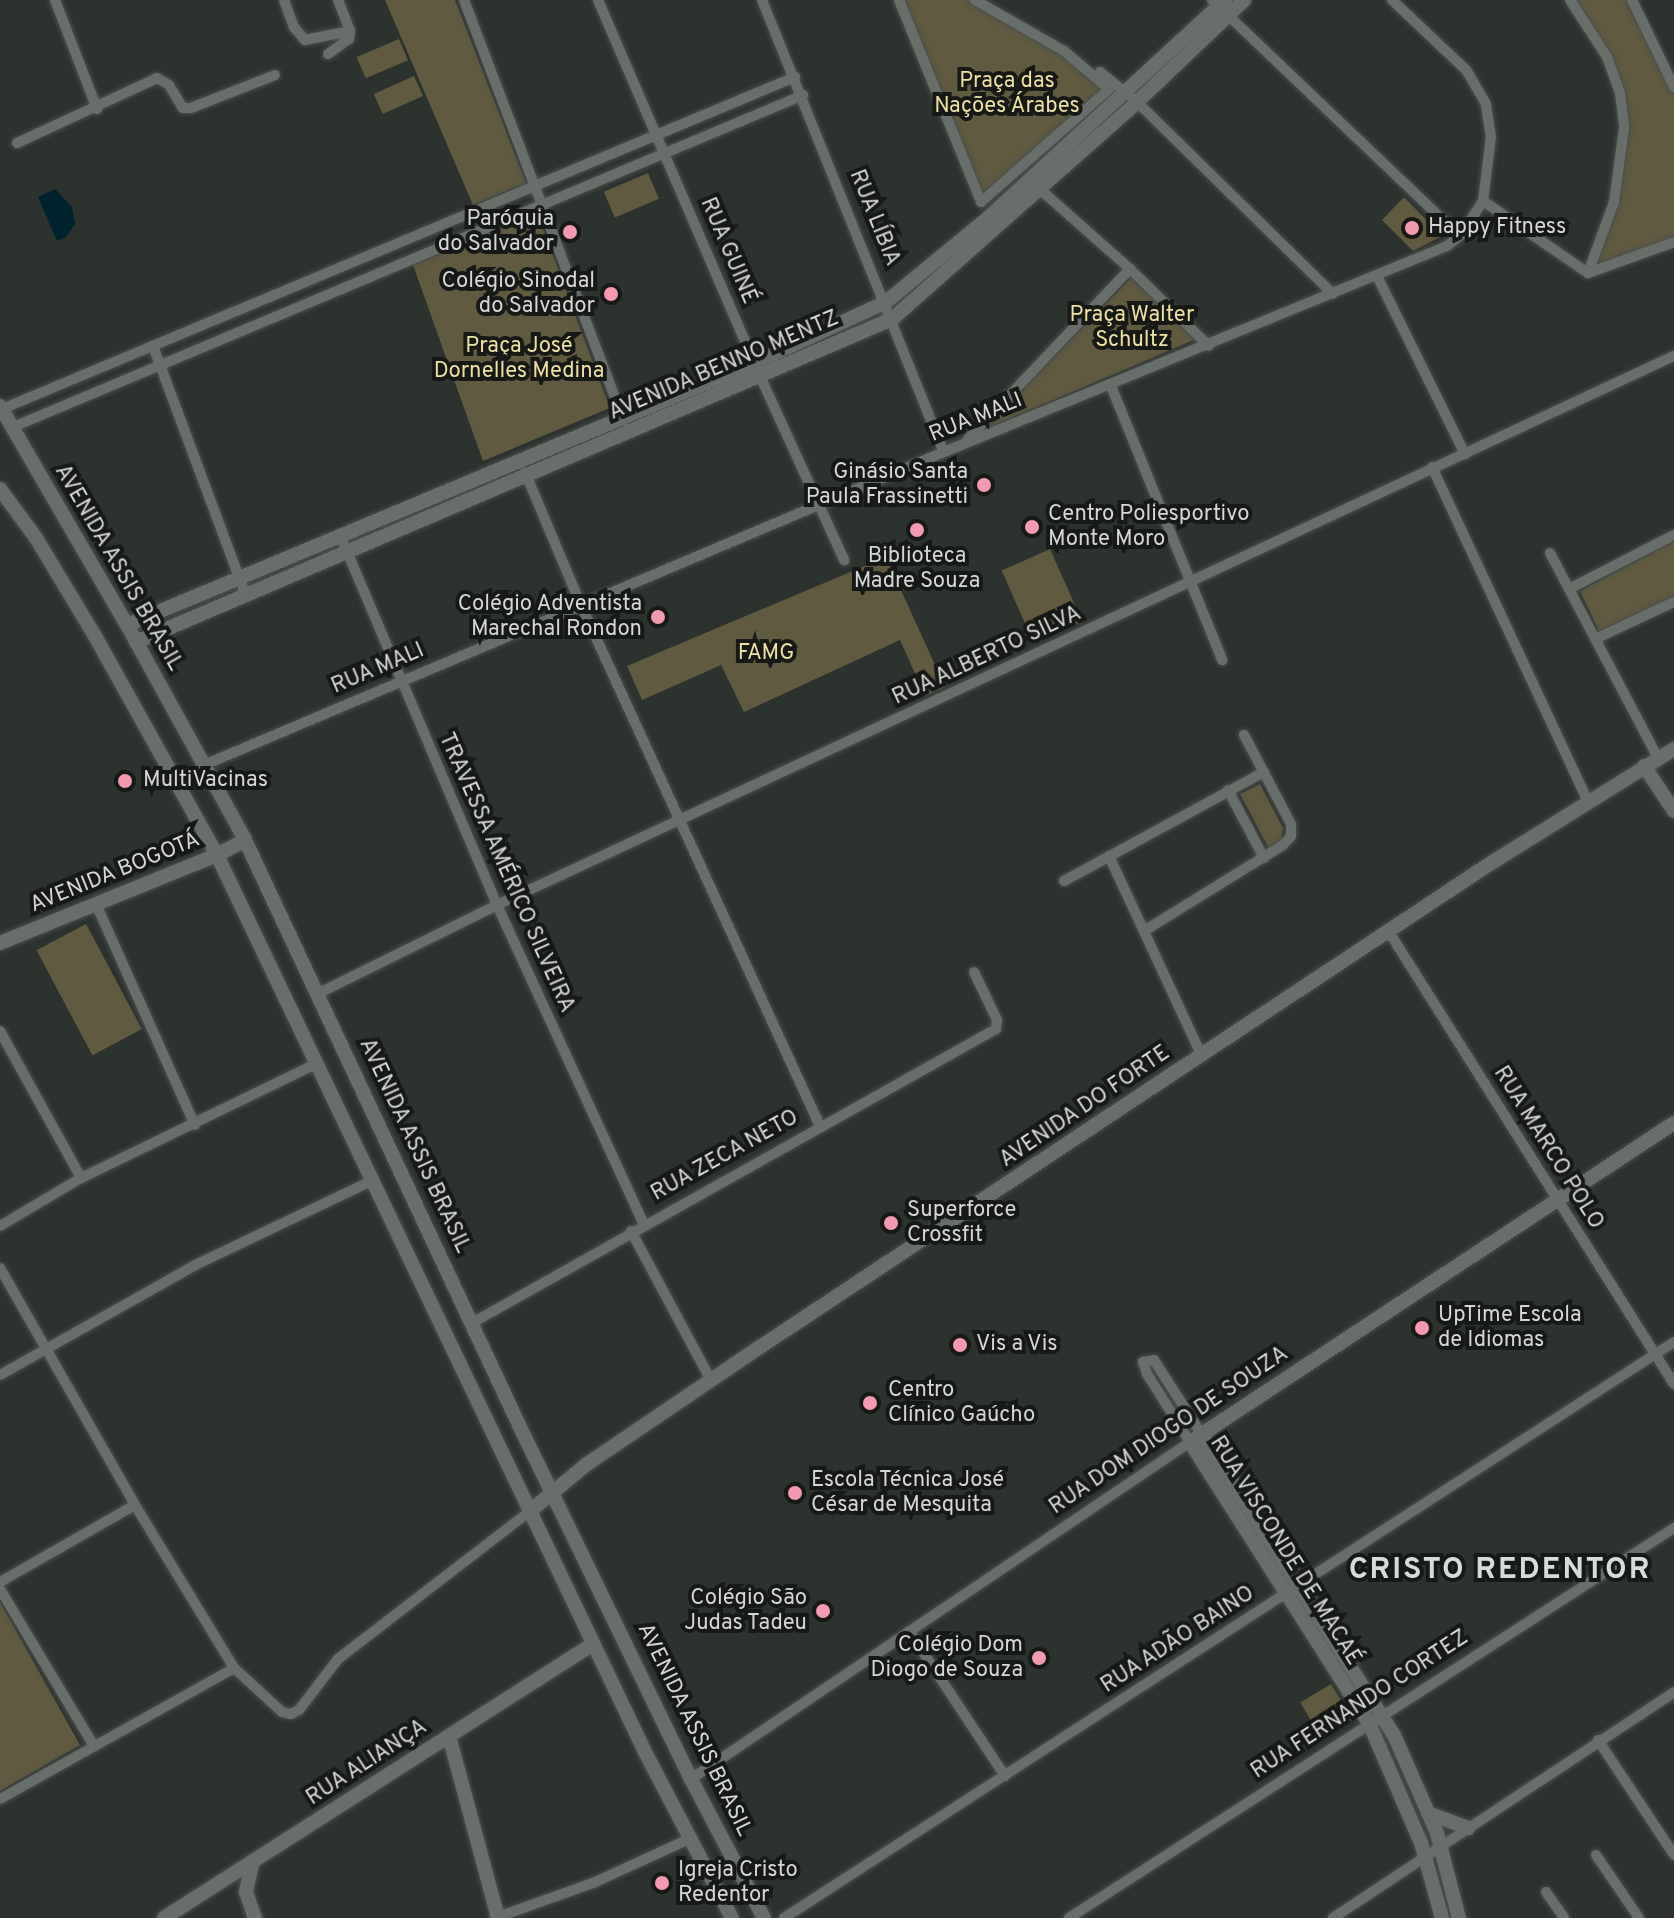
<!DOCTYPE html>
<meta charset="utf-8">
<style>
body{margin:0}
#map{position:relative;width:1674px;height:1918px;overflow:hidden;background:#2c322e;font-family:Overpass,sans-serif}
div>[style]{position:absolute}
.green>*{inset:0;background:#605a41;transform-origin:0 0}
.water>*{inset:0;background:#00222d}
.roads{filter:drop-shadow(0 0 2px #4a4f4c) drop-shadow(0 0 2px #4a4f4c)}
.street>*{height:10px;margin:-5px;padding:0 5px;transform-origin:5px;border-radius:5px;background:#686e6a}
.secondary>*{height:14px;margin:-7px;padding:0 7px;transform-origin:7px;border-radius:7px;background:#686e6a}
.dots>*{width:22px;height:22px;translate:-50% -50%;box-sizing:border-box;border:4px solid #171917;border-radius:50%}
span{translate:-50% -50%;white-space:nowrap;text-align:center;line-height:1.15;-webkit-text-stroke:8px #171917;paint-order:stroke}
.park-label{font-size:22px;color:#eddfa5}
.street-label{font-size:22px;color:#d4d7d5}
.poi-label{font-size:22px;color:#d4d7d5}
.right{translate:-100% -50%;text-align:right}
.left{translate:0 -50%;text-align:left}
.district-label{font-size:30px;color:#d6ddd8;font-weight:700;letter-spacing:2px}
</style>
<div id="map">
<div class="green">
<div style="clip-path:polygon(385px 0,455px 0,526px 183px,473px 205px)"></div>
<div style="clip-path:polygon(899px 0,975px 0,1064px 51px,1109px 89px,981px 202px)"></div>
<div style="clip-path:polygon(1574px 0,1628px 0,1674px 94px,1674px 240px,1592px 269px,1618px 205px,1628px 128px,1624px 92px)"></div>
<div style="left:399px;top:39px;width:23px;height:46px;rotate:67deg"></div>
<div style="left:414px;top:76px;width:22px;height:44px;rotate:66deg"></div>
<div style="left:648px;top:173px;width:28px;height:48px;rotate:67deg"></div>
<div style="clip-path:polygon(1404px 197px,1442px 236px,1413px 251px,1382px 220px)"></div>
<div style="clip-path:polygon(536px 210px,610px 408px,483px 461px,413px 265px,528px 217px)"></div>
<div style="clip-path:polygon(1131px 278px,1196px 339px,983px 430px)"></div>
<div style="clip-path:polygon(1674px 541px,1674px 597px,1599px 631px,1580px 591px)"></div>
<div style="left:1050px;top:549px;width:80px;height:53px;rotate:66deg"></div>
<div style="clip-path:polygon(886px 557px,945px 687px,925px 696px,900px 640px,744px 712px,721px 665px,642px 700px,627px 666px)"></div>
<div style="clip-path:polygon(1260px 784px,1283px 828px,1281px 841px,1269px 849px,1240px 794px)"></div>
<div style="left:86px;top:924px;width:119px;height:56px;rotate:62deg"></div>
<div style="clip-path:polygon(0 1602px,80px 1745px,0 1791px)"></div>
<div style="left:1331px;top:1684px;width:41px;height:36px;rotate:59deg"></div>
</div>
<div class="water">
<div style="clip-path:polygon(55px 189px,72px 207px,75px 224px,66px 237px,57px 241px,38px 197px)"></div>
</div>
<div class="roads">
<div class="street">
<div style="left:55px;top:0;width:117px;rotate:68.9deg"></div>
<div style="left:284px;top:0;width:29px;rotate:70deg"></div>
<div style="left:294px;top:27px;width:17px;rotate:50deg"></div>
<div style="left:305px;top:40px;width:46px;rotate:-11.3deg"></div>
<div style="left:464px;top:0;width:450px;rotate:69.2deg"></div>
<div style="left:598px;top:0;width:395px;rotate:66.7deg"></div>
<div style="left:754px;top:363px;width:217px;rotate:65.4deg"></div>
<div style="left:762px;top:0;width:487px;rotate:68.1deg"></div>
<div style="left:899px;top:0;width:218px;rotate:67.9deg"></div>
<div style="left:981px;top:202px;width:171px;rotate:-41.4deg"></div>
<div style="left:1109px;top:89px;width:59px;rotate:-139.8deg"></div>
<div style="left:1064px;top:51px;width:103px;rotate:-150.2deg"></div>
<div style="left:1212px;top:0;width:342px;rotate:43.6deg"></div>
<div style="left:1570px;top:0;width:68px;rotate:57deg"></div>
<div style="left:1607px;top:57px;width:38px;rotate:70deg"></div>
<div style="left:1620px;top:93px;width:35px;rotate:83deg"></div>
<div style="left:1624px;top:128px;width:75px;rotate:97.7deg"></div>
<div style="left:1614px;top:202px;width:76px;rotate:110.1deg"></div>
<div style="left:1632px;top:0;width:97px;rotate:64.2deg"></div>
<div style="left:328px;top:54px;width:26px;rotate:-36deg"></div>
<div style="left:349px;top:39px;width:8px;rotate:-83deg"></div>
<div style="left:350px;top:31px;width:33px;rotate:-111deg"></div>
<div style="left:1100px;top:72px;width:48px;rotate:39deg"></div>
<div style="left:1137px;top:102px;width:274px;rotate:44.4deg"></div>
<div style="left:17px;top:143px;width:154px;rotate:-24.9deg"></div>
<div style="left:157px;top:78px;width:14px;rotate:30deg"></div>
<div style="left:169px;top:85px;width:27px;rotate:59deg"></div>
<div style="left:183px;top:108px;width:8px"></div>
<div style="left:191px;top:108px;width:90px;rotate:-21.4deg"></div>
<div style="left:1034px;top:184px;width:128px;rotate:41.5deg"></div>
<div style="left:1130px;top:269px;width:110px;rotate:44.3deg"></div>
<div style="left:1483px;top:201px;width:127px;rotate:34.4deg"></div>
<div style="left:1588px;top:273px;width:91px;rotate:-19.8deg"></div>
<div style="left:1377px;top:276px;width:199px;rotate:63.7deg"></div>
<div style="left:153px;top:346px;width:265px;rotate:69.6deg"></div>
<div style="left:1111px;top:386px;width:296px;rotate:67.9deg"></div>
<div style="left:2px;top:409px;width:860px;rotate:-22.72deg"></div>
<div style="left:13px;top:427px;width:857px;rotate:-22.79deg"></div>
<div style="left:968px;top:439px;width:235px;rotate:-46.4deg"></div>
<div style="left:1432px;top:467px;width:367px;rotate:65deg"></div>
<div style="left:525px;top:472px;width:144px;rotate:67.2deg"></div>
<div style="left:581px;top:605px;width:573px;rotate:65.36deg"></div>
<div style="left:340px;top:535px;width:402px;rotate:67deg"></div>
<div style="left:497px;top:905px;width:352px;rotate:65.3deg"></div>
<div style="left:1550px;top:553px;width:232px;rotate:62.2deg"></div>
<div style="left:1569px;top:589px;width:118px;rotate:-27.2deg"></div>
<div style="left:1595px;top:639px;width:87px;rotate:-25.1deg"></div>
<div style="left:204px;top:765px;width:803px;rotate:-22.93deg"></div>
<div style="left:944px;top:452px;width:544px;rotate:-22.27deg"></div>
<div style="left:1447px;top:246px;width:16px;rotate:-38deg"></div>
<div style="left:1460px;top:236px;width:42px;rotate:-56.7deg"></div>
<div style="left:1483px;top:201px;width:64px;rotate:-82.9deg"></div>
<div style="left:1491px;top:137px;width:33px;rotate:-99deg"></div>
<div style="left:1486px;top:104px;width:39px;rotate:-120deg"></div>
<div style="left:1466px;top:70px;width:102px;rotate:-136.6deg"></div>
<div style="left:1228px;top:790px;width:77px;rotate:62.1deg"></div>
<div style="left:1109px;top:856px;width:221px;rotate:65.1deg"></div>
<div style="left:1064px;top:881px;width:228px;rotate:-28.6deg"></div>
<div style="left:96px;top:904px;width:242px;rotate:65.9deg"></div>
<div style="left:1144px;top:931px;width:163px;rotate:-31.7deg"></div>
<div style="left:1283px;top:845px;width:12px;rotate:-48deg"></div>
<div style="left:1291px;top:836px;width:12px;rotate:-90deg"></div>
<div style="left:1291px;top:824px;width:101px;rotate:-117.8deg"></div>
<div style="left:1389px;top:932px;width:534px;rotate:57.77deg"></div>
<div style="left:317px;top:994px;width:201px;rotate:-26.3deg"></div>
<div style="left:497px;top:905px;width:1299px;rotate:-25.01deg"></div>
<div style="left:0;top:1031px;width:168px;rotate:61.1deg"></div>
<div style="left:0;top:1226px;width:94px;rotate:-30.7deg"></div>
<div style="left:81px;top:1178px;width:261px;rotate:-25.9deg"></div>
<div style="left:631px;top:1231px;width:169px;rotate:61.8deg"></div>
<div style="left:0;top:1268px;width:273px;rotate:60.3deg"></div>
<div style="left:135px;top:1505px;width:191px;rotate:58.7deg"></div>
<div style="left:234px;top:1668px;width:65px;rotate:42.5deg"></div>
<div style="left:282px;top:1712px;width:9px;rotate:13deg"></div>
<div style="left:291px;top:1714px;width:9px;rotate:-27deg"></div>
<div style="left:299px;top:1710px;width:64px;rotate:-52.6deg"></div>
<div style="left:338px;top:1659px;width:241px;rotate:-37.6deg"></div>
<div style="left:472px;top:1323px;width:601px;rotate:-29.3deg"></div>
<div style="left:996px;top:1029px;width:9px;rotate:-84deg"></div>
<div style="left:997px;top:1020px;width:53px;rotate:-115.6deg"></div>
<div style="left:0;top:1375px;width:224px;rotate:-29.4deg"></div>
<div style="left:195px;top:1265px;width:195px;rotate:-25.5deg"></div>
<div style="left:0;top:1582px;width:155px;rotate:-29.7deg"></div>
<div style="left:0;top:1589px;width:183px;rotate:59.1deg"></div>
<div style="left:909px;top:1631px;width:174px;rotate:56.5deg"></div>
<div style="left:1598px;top:1740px;width:138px;rotate:56.5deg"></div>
<div style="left:691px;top:1779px;width:602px;rotate:-34.03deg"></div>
<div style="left:1190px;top:1442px;width:80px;rotate:-122.3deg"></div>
<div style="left:1147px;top:1374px;width:13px;rotate:-108deg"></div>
<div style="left:1143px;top:1362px;width:11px;rotate:-10deg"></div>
<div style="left:1154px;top:1360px;width:89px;rotate:57.4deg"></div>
<div style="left:0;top:1799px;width:268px;rotate:-29.2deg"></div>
<div style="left:1596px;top:1855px;width:76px;rotate:55.7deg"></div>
<div style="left:1546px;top:1892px;width:32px;rotate:55deg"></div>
<div style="left:495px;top:1918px;width:104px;rotate:-19.7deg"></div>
<div style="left:593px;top:1883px;width:106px;rotate:-24.6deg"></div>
<div style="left:784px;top:1918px;width:1060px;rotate:-32.91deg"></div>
<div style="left:1069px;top:1918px;width:720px;rotate:-32.81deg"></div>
<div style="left:1333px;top:1918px;width:409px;rotate:-33.5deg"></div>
</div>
<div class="secondary">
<div style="left:0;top:406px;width:253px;rotate:59.9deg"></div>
<div style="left:127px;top:625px;width:245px;rotate:61.2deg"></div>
<div style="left:245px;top:840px;width:646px;rotate:64.9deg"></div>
<div style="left:519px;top:1425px;width:394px;rotate:64.1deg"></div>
<div style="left:691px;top:1779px;width:157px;rotate:62.3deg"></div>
<div style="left:0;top:489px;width:61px;rotate:53.7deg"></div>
<div style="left:36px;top:538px;width:114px;rotate:59deg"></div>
<div style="left:95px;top:636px;width:251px;rotate:60.9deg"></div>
<div style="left:217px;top:855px;width:992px;rotate:64.49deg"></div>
<div style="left:644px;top:1750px;width:190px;rotate:62.4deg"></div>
<div style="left:127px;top:625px;width:680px;rotate:-22.68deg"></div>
<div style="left:754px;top:363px;width:145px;rotate:-24.8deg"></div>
<div style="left:886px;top:302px;width:132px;rotate:-39.5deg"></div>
<div style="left:988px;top:218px;width:322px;rotate:-42.6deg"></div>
<div style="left:136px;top:642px;width:822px;rotate:-23.13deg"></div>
<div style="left:892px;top:319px;width:327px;rotate:-41.5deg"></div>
<div style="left:1137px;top:102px;width:148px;rotate:-43.6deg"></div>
<div style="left:1644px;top:766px;width:54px;rotate:56.3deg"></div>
<div style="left:0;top:943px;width:234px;rotate:-22.1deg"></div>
<div style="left:217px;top:855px;width:32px;rotate:-28deg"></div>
<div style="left:1202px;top:1435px;width:356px;rotate:57.4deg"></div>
<div style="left:1394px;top:1735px;width:107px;rotate:66.3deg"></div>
<div style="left:1437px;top:1833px;width:88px;rotate:75.5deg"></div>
<div style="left:529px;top:1512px;width:75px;rotate:-39.6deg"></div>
<div style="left:587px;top:1464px;width:209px;rotate:-34.1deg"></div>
<div style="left:760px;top:1347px;width:877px;rotate:-33.51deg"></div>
<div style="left:1491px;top:863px;width:216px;rotate:-31.9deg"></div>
<div style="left:449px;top:1736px;width:188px;rotate:74.9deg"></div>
<div style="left:1428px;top:1813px;width:43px;rotate:20.6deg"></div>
<div style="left:253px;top:1861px;width:32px;rotate:103deg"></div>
<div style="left:246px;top:1892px;width:28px;rotate:71deg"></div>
<div style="left:164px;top:1918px;width:509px;rotate:-32.57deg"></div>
<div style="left:1442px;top:1918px;width:78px;rotate:-105.6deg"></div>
<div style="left:1421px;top:1843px;width:131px;rotate:-113.4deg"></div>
<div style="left:1369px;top:1723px;width:333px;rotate:-122.5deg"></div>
<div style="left:1190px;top:1442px;width:580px;rotate:-33.39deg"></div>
</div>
</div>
<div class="dots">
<div style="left:1412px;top:228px;background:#f29ab0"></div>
<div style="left:570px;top:232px;background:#f29ab0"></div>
<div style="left:611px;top:294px;background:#f29ab0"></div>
<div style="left:984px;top:485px;background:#f29ab0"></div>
<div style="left:1032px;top:527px;background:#f29ab0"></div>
<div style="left:917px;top:530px;background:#f29ab0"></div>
<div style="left:658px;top:617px;background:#f29ab0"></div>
<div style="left:125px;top:781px;background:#f29ab0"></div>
<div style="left:891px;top:1223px;background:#f29ab0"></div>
<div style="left:1422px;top:1328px;background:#f29ab0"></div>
<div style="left:960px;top:1345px;background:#f29ab0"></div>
<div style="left:870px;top:1403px;background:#f29ab0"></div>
<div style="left:795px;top:1493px;background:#f29ab0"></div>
<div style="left:823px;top:1611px;background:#f29ab0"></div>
<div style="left:1039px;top:1658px;background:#f29ab0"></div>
<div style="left:662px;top:1883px;background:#f29ab0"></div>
</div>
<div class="park-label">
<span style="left:1007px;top:94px">Praça das<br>Nações Árabes</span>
<span style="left:1132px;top:328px">Praça Walter<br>Schultz</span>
<span style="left:519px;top:359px">Praça José<br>Dornelles Medina</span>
<span style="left:766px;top:654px">FAMG</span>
</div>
<div class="street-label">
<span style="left:874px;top:218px;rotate:68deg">RUA LÍBIA</span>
<span style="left:728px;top:251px;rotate:67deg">RUA GUINÉ</span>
<span style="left:724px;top:366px;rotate:-23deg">AVENIDA BENNO MENTZ</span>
<span style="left:976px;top:418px;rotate:-22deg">RUA MALI</span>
<span style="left:118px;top:568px;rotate:60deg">AVENIDA ASSIS BRASIL</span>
<span style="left:987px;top:656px;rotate:-25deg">RUA ALBERTO SILVA</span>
<span style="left:378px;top:669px;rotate:-23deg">RUA MALI</span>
<span style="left:115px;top:873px;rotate:-22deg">AVENIDA BOGOTÁ</span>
<span style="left:506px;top:873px;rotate:66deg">TRAVESSA AMÉRICO SILVEIRA</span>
<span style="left:1085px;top:1107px;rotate:-34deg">AVENIDA DO FORTE</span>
<span style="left:414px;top:1146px;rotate:65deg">AVENIDA ASSIS BRASIL</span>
<span style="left:1548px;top:1148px;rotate:58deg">RUA MARCO POLO</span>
<span style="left:725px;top:1156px;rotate:-29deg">RUA ZECA NETO</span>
<span style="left:1169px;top:1431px;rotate:-34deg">RUA DOM DIOGO DE SOUZA</span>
<span style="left:1285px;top:1551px;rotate:58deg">RUA VISCONDE DE MACAÉ</span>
<span style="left:1178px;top:1640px;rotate:-33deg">RUA ADÃO BAINO</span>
<span style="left:1360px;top:1705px;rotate:-33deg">RUA FERNANDO CORTEZ</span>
<span style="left:694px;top:1730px;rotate:64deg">AVENIDA ASSIS BRASIL</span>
<span style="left:367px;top:1763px;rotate:-33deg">RUA ALIANÇA</span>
</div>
<div class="poi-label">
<span class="right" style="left:554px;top:232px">Paróquia<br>do Salvador</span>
<span class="left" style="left:1428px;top:228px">Happy Fitness</span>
<span class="right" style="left:595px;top:294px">Colégio Sinodal<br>do Salvador</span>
<span class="right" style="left:968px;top:485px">Ginásio Santa<br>Paula Frassinetti</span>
<span class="left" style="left:1048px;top:527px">Centro Poliesportivo<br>Monte Moro</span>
<span style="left:917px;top:569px">Biblioteca<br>Madre Souza</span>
<span class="right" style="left:642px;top:617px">Colégio Adventista<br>Marechal Rondon</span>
<span class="left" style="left:143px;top:781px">MultiVacinas</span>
<span class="left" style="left:907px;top:1223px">Superforce<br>Crossfit</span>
<span class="left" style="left:1438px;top:1328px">UpTime Escola<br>de Idiomas</span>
<span class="left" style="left:976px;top:1345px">Vis a Vis</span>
<span class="left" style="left:888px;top:1403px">Centro<br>Clínico Gaúcho</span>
<span class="left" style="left:811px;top:1493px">Escola Técnica José<br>César de Mesquita</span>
<span class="right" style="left:807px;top:1611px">Colégio São<br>Judas Tadeu</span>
<span class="right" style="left:1023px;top:1658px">Colégio Dom<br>Diogo de Souza</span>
<span class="left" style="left:678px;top:1883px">Igreja Cristo<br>Redentor</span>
</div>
<div class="district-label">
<span style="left:1500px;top:1571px">CRISTO REDENTOR</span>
</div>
</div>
